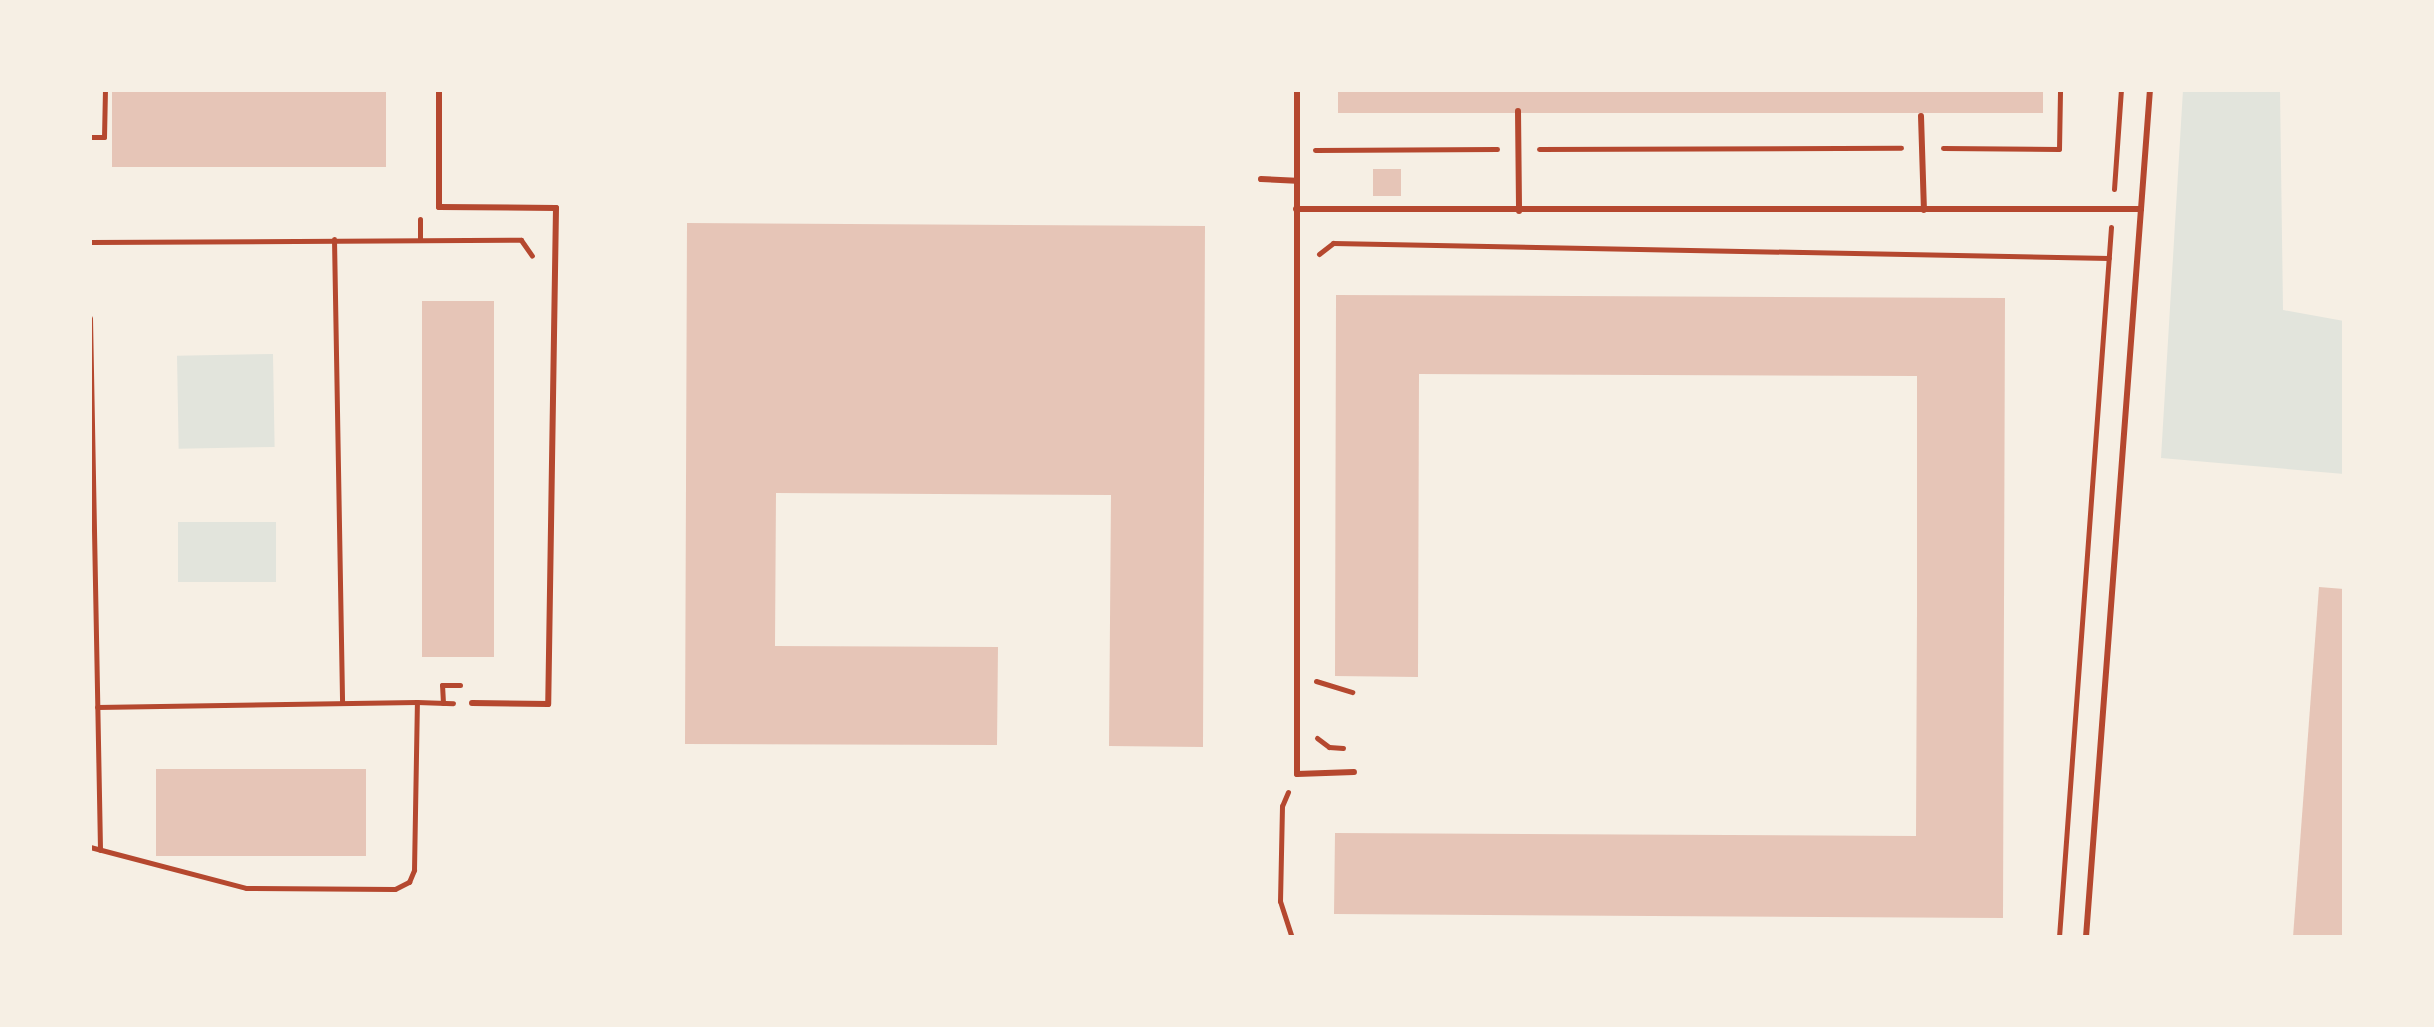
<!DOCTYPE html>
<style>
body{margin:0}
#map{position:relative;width:2434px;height:1027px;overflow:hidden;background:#f6efe4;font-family:Overpass,sans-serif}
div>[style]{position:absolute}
.green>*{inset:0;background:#e2e4dc;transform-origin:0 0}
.building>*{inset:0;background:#e6c5b7;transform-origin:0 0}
.path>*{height:5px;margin:-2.5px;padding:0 2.5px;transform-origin:2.5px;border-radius:2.5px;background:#b5482f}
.service>*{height:6px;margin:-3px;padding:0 3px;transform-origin:3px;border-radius:3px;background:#b5482f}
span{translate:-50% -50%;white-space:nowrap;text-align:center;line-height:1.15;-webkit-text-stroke:8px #f6efe4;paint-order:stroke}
.frame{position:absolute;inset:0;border:92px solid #f6efe4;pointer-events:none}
</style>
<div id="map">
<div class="green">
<div style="clip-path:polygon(2183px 90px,2280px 90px,2283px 310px,2344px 321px,2344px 474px,2161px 458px)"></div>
<div style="left:273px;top:354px;width:93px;height:96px;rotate:89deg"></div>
<div style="left:178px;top:522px;width:98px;height:60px"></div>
</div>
<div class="building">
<div style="left:1338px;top:90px;width:705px;height:23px"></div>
<div style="left:112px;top:92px;width:274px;height:75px"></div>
<div style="left:1373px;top:169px;width:28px;height:27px"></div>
<div style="clip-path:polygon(687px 223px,1205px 226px,1203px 747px,1109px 746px,1111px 495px,776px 493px,775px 646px,998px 647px,997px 745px,685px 744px)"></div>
<div style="clip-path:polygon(1336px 295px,2005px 298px,2003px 918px,1334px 914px,1335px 833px,1916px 836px,1917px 609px,1917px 376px,1419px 374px,1418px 677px,1335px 676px)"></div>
<div style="left:422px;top:301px;width:72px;height:356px"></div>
<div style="clip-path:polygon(2319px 587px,2344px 589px,2344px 937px,2293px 937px)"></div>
<div style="left:156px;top:769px;width:210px;height:87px"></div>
</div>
<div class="path">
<div style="left:90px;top:137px;width:14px"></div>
<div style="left:104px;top:137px;width:47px;rotate:-88.8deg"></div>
<div style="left:1943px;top:148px;width:116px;rotate:0.5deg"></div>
<div style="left:2059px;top:149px;width:59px;rotate:-89deg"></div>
<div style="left:1539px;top:149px;width:362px;rotate:-0.2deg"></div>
<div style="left:1315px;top:150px;width:182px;rotate:-0.3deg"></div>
<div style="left:2114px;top:189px;width:99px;rotate:-86deg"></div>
<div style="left:420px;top:219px;width:19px;rotate:90deg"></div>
<div style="left:334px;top:239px;width:464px;rotate:89deg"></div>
<div style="left:90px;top:242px;width:431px;rotate:-0.3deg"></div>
<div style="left:521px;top:240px;width:19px;rotate:55deg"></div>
<div style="left:1319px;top:254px;width:18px;rotate:-38deg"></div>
<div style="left:1333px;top:243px;width:776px;rotate:1.11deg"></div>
<div style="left:90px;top:318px;width:532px;rotate:88.92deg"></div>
<div style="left:1316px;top:681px;width:38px;rotate:17deg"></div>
<div style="left:443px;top:703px;width:18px;rotate:-93deg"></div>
<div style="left:442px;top:685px;width:18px"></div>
<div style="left:97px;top:707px;width:320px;rotate:-0.9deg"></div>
<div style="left:1317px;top:738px;width:15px;rotate:37deg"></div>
<div style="left:1329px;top:747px;width:14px;rotate:4deg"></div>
<div style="left:1288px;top:792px;width:15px;rotate:113deg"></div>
<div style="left:1282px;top:806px;width:95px;rotate:91.2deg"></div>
<div style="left:1280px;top:901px;width:38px;rotate:72deg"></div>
<div style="left:90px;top:847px;width:161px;rotate:14.7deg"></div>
<div style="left:246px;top:888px;width:149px;rotate:0.4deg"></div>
<div style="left:395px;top:889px;width:16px;rotate:-27deg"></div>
<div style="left:409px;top:882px;width:13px;rotate:-67deg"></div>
<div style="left:414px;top:870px;width:168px;rotate:-89deg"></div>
<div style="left:417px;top:702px;width:36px;rotate:2deg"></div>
<div style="left:2059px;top:937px;width:712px;rotate:-85.81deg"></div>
</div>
<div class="service">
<div style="left:439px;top:90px;width:117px;rotate:90deg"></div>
<div style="left:439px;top:207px;width:117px;rotate:0.5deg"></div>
<div style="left:556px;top:208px;width:496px;rotate:90.9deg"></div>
<div style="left:548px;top:704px;width:76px;rotate:-179.2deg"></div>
<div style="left:1297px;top:90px;width:684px;rotate:90deg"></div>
<div style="left:1297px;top:774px;width:57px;rotate:-2deg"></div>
<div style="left:1518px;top:111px;width:100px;rotate:89.4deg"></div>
<div style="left:1921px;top:116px;width:94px;rotate:88.2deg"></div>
<div style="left:1261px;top:179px;width:35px;rotate:3deg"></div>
<div style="left:1296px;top:209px;width:845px"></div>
<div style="left:2141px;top:209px;width:119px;rotate:-85.7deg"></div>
<div style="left:2086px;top:937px;width:730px;rotate:-85.68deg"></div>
</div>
<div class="frame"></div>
</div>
